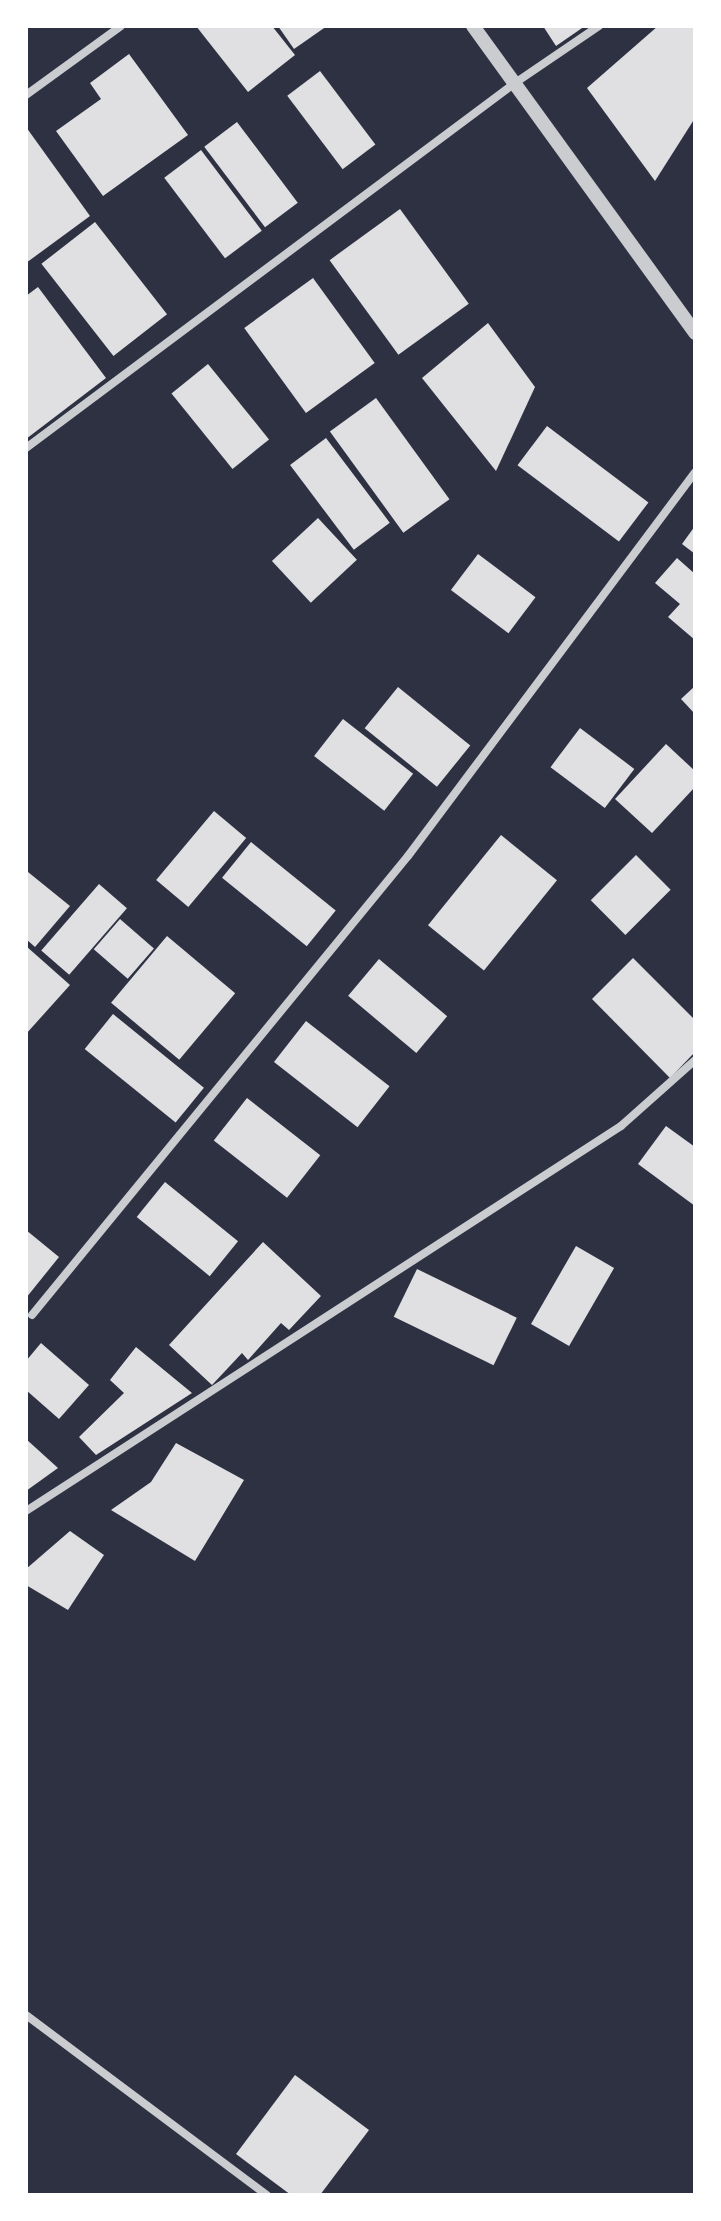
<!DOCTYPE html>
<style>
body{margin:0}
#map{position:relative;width:721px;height:2221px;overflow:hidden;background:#2d3142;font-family:"Exo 2",sans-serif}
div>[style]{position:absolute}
.building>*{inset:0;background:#e0e0e3;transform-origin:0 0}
.minor>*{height:8px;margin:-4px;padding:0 4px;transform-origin:4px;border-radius:4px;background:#caccd0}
.tertiary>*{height:14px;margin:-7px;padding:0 7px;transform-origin:7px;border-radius:7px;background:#caccd0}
span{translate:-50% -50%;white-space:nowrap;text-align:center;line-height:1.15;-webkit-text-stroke:6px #fff;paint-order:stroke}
.frame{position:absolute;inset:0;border:28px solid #fff;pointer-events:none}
</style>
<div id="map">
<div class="building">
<div style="clip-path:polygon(196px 26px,272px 26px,295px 55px,248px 92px)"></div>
<div style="clip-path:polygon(278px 26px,327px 26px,294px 49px)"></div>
<div style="clip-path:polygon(543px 26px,585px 26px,556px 46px)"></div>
<div style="clip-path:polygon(658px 26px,695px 26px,695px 118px,655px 181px,587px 88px)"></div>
<div style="clip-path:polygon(129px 54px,188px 135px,103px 196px,56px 131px,101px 99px,90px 83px)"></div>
<div style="left:320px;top:71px;width:92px;height:41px;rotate:53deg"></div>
<div style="left:237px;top:122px;width:101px;height:41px;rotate:53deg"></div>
<div style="clip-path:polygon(26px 127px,90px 216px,26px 263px)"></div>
<div style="left:201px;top:150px;width:101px;height:46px;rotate:53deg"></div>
<div style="left:400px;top:209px;width:117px;height:87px;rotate:54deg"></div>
<div style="left:95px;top:222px;width:117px;height:68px;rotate:52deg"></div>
<div style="left:313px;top:278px;width:105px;height:85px;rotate:54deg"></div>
<div style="clip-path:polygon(38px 287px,106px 378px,26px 439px,26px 296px)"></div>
<div style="clip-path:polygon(488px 323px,535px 387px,496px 471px,422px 378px)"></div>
<div style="left:208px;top:364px;width:97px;height:47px;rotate:51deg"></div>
<div style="left:376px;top:398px;width:125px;height:57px;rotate:54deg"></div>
<div style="left:547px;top:426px;width:127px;height:49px;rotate:37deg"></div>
<div style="left:326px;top:438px;width:106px;height:45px;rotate:53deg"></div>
<div style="left:318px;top:518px;width:57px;height:63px;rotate:47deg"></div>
<div style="clip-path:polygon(695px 526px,695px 554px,682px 544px)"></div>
<div style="left:478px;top:554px;width:72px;height:45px;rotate:37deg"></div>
<div style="clip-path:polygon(677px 558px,695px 574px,695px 640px,668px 617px,680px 604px,655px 583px)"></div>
<div style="clip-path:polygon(695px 686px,695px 714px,681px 699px)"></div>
<div style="left:398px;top:687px;width:93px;height:53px;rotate:39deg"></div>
<div style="left:343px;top:719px;width:89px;height:47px;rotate:38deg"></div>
<div style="left:580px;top:728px;width:68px;height:49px;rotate:37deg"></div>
<div style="clip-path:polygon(666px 744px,695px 771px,695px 787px,652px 833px,615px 799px)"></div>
<div style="left:214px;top:811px;width:42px;height:90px;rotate:40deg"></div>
<div style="left:501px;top:835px;width:72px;height:116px;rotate:39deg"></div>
<div style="left:251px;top:842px;width:109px;height:46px;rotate:39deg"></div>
<div style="left:636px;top:855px;width:49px;height:64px;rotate:45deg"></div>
<div style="clip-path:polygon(28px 872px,70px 906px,35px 947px,26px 939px)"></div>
<div style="left:99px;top:884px;width:37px;height:88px;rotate:41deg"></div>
<div style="left:120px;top:919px;width:45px;height:40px;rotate:41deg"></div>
<div style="left:167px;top:936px;width:89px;height:87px;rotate:40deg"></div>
<div style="clip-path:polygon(26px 946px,70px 985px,26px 1034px)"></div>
<div style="clip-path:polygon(633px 958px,695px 1020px,695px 1052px,670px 1078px,592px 999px)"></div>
<div style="left:379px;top:959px;width:89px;height:48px;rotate:40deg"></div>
<div style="left:113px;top:1014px;width:117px;height:45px;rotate:39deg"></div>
<div style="left:306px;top:1021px;width:106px;height:52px;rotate:38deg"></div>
<div style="left:247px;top:1098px;width:93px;height:54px;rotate:38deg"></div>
<div style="clip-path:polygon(666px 1126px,695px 1147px,695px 1206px,638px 1164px)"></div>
<div style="left:165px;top:1182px;width:94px;height:45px;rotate:39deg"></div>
<div style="clip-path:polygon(26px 1230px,59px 1257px,26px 1298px)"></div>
<div style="clip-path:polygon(263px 1242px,321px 1296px,289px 1330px,281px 1323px,248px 1360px,242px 1353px,212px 1385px,169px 1345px)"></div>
<div style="left:576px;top:1246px;width:44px;height:90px;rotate:30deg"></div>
<div style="left:417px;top:1269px;width:111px;height:53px;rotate:26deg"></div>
<div style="clip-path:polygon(41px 1343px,89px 1385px,59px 1419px,26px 1390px,26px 1361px)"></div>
<div style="clip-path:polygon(136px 1347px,192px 1393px,96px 1455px,79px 1437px,124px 1393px,110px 1380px)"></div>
<div style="clip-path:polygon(26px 1439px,58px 1468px,26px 1491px)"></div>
<div style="clip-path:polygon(176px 1443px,244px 1480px,195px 1561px,111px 1510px,151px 1482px)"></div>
<div style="clip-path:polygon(70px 1531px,104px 1555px,68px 1610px,26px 1585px,26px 1569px)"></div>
<div style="clip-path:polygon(295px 2075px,369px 2130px,320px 2195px,291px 2195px,236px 2154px)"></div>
</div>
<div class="minor">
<div style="left:26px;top:95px;width:117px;rotate:-36deg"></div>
<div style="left:26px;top:448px;width:610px;rotate:-36.74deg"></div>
<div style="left:515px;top:83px;width:102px;rotate:-34.2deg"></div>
<div style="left:32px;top:1315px;width:593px;rotate:-50.68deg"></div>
<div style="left:408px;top:856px;width:479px;rotate:-53.2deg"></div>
<div style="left:26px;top:1511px;width:709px;rotate:-32.91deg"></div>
<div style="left:621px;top:1126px;width:99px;rotate:-41.7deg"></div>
<div style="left:26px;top:2015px;width:301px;rotate:36.8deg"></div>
</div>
<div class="tertiary">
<div style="left:473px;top:26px;width:379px;rotate:54.1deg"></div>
</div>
<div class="frame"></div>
</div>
